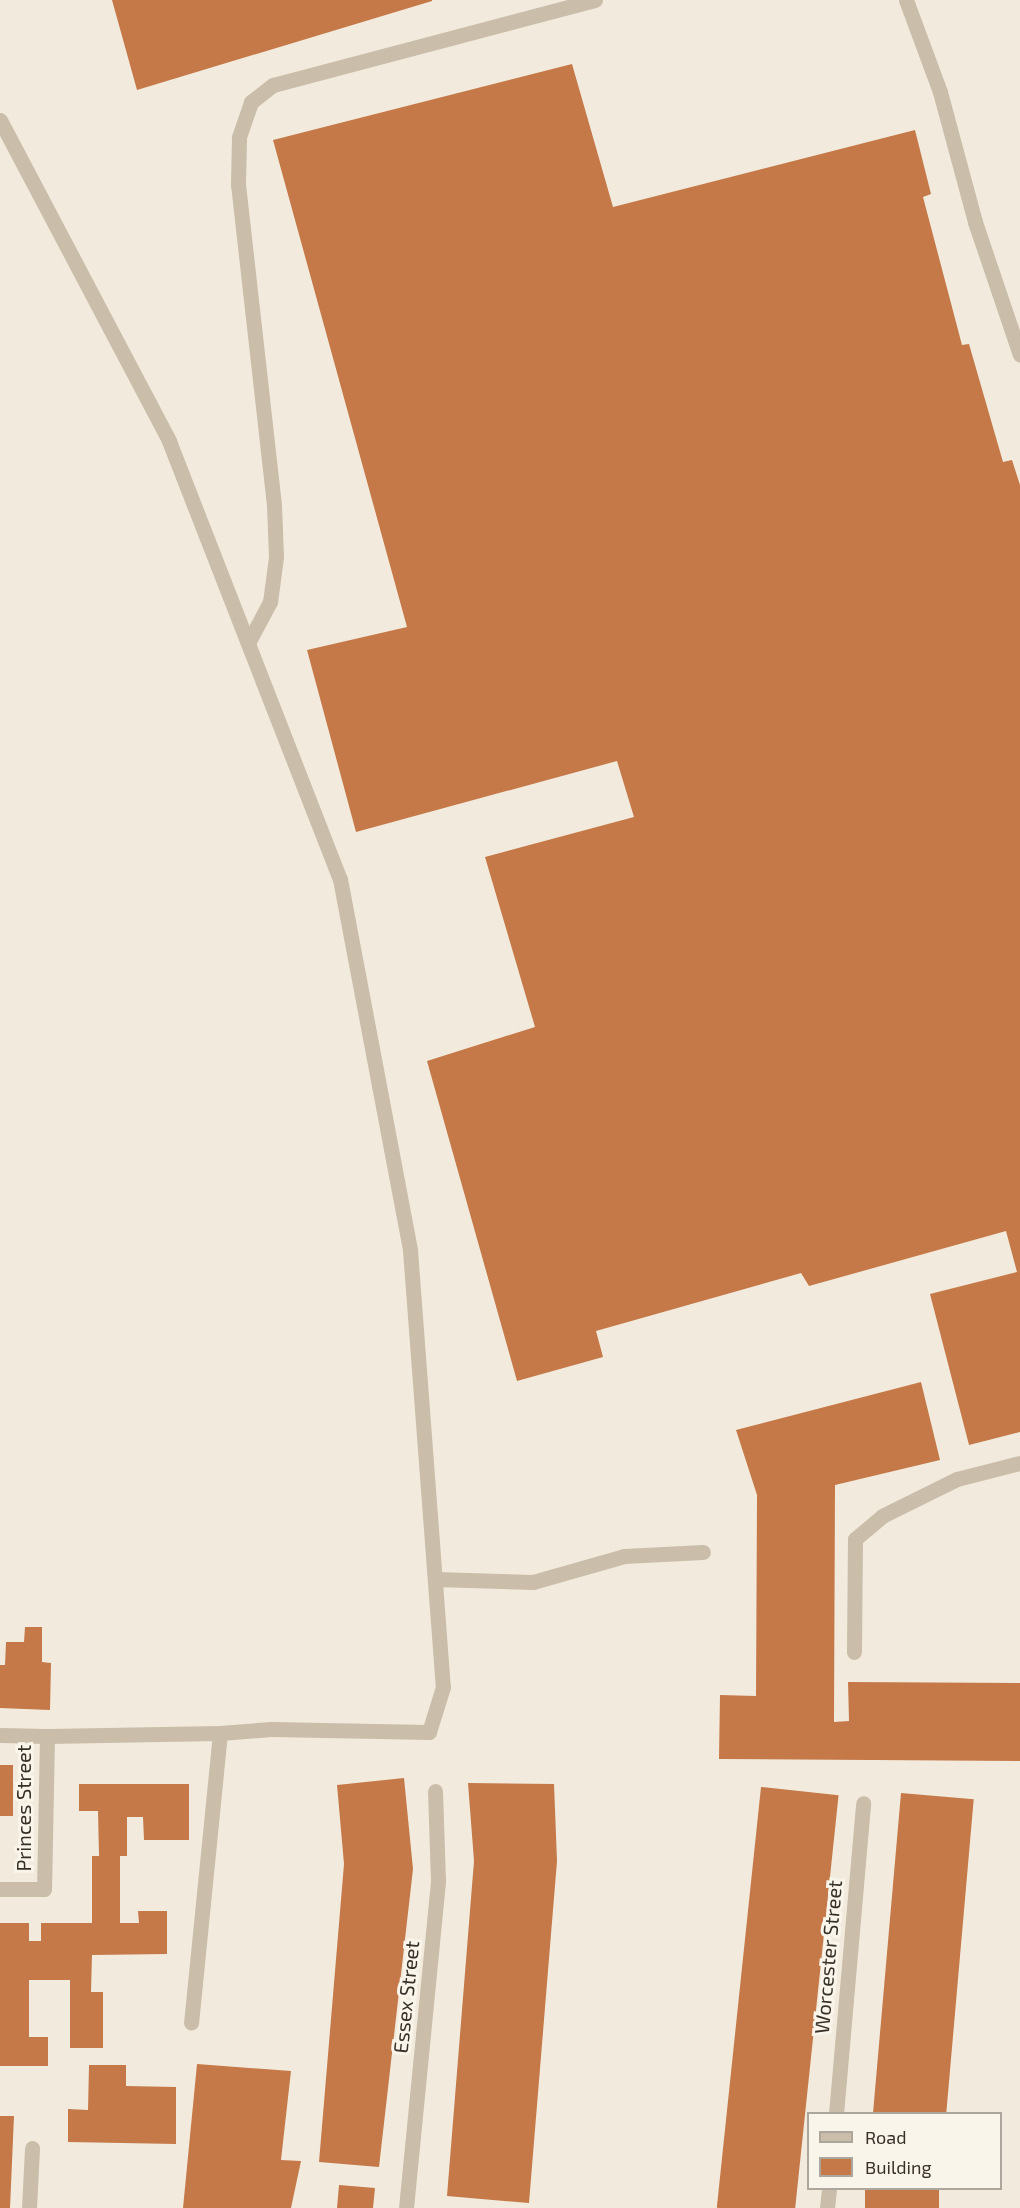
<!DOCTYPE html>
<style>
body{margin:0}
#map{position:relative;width:1020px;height:2208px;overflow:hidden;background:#f2ebdd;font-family:"Exo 2",sans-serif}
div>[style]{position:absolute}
.building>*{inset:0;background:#c57948;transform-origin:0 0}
.lane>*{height:15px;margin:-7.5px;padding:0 7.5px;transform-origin:7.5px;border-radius:7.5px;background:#cabda9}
.street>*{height:15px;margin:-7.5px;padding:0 7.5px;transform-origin:7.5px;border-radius:7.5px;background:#cabda9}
span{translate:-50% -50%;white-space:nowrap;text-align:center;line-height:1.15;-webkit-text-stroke:6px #faf5ea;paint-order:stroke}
.street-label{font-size:20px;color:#373029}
.legend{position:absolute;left:807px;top:2112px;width:195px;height:78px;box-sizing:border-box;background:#faf5ea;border:2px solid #aca69d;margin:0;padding:8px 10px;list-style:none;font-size:18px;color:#373029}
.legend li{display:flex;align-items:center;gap:12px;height:30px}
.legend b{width:30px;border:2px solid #aca69d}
</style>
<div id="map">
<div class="building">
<div style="clip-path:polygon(112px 0,432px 0,432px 1px,137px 90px)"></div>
<div style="clip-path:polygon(572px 64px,613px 207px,915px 130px,931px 194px,923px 197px,962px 345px,969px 344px,1003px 462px,1012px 460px,1020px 485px,1020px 1432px,969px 1445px,930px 1294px,1017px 1272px,1006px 1231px,809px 1286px,801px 1273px,596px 1331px,603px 1357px,517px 1381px,427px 1061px,535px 1027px,485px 857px,634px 817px,617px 761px,356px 832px,307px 650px,407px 627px,273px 140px)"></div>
<div style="clip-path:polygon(921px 1382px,940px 1460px,835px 1485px,834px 1722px,849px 1721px,848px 1682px,1020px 1683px,1020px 1761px,719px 1759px,720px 1695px,756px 1696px,757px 1495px,736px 1430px)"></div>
<div style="clip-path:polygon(25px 1627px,42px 1627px,42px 1662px,51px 1663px,50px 1710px,0 1708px,0 1665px,5px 1665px,6px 1642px,24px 1642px)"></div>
<div style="left:0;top:1765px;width:13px;height:51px"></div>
<div style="clip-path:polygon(404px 1778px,413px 1869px,379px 2167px,319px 2162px,344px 1864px,337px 1785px)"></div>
<div style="clip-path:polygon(468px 1783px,554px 1784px,557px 1861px,529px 2203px,447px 2196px,474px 1861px)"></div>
<div style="clip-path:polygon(79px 1784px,189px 1784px,189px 1840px,144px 1840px,143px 1817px,127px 1817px,127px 1856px,120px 1856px,120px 1923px,139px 1923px,138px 1911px,167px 1911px,167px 1954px,92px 1955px,91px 1992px,103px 1992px,103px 2048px,70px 2048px,70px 1980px,29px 1980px,29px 2037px,48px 2037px,48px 2066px,0 2066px,0 1923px,29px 1923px,29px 1941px,41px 1941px,41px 1923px,92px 1923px,92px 1856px,99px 1856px,98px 1811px,79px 1811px)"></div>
<div style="left:761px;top:1787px;width:78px;height:423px;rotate:6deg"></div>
<div style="left:901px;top:1793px;width:73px;height:322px;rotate:5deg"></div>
<div style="clip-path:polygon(197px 2064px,291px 2071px,281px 2160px,301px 2161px,291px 2208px,183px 2208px)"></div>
<div style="clip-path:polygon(89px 2065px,126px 2065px,126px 2086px,176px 2087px,176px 2144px,68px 2142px,68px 2109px,88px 2110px)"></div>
<div style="clip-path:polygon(0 2116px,14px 2116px,10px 2208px,0 2208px)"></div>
<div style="clip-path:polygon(339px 2185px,375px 2188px,373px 2208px,337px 2208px)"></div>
<div style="left:865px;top:2188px;width:74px;height:20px"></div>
</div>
<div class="lane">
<div style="left:906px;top:0;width:98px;rotate:69.7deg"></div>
<div style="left:940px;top:92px;width:135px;rotate:74.9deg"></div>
<div style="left:975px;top:222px;width:140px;rotate:71.3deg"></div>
<div style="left:0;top:120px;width:363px;rotate:62.2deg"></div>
<div style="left:169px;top:441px;width:470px;rotate:68.7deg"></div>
<div style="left:340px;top:879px;width:378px;rotate:79.3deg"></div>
<div style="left:410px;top:1250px;width:438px;rotate:85.7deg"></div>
<div style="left:443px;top:1687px;width:47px;rotate:107.3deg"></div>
<div style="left:429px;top:1732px;width:158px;rotate:-178.9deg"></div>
<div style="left:271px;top:1729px;width:51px;rotate:175.5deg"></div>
<div style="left:248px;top:643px;width:47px;rotate:-61.8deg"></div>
<div style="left:270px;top:602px;width:45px;rotate:-82.4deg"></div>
<div style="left:276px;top:557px;width:52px;rotate:-92.2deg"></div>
<div style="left:274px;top:505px;width:322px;rotate:-96.4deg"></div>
<div style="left:238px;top:185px;width:48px;rotate:-88.8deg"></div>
<div style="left:239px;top:137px;width:37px;rotate:-71deg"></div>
<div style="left:251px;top:102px;width:28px;rotate:-38deg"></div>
<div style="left:273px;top:85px;width:333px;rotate:-14.8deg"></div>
<div style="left:435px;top:1579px;width:98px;rotate:1.8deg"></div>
<div style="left:533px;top:1582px;width:95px;rotate:-15.9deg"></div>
<div style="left:624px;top:1556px;width:79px;rotate:-2.9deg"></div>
<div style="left:854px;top:1652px;width:113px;rotate:-89.5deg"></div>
<div style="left:855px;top:1539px;width:35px;rotate:-40deg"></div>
<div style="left:882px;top:1516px;width:84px;rotate:-26.3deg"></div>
<div style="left:957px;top:1479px;width:65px;rotate:-14.3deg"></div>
<div style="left:47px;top:1736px;width:173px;rotate:-1deg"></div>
<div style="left:220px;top:1733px;width:291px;rotate:95.7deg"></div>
</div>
<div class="street">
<div style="left:0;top:1735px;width:47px;rotate:1.2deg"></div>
<div style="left:47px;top:1736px;width:153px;rotate:91.1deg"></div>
<div style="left:44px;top:1889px;width:44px;rotate:180deg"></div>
<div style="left:836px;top:2114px;width:312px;rotate:-85deg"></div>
<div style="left:29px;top:2208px;width:60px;rotate:-87.1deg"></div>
<div style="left:406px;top:2208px;width:329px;rotate:-84.4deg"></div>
<div style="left:438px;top:1881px;width:90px;rotate:-91.9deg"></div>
<div style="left:827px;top:2208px;width:20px;rotate:-84deg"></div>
</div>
<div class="street-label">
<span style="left:23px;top:1808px;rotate:-90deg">Princes Street</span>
<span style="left:828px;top:1957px;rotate:-85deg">Worcester Street</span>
<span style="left:406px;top:1997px;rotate:-84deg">Essex Street</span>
</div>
<ul class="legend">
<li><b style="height:8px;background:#cabda9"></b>Road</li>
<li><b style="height:16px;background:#c57948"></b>Building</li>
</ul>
</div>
